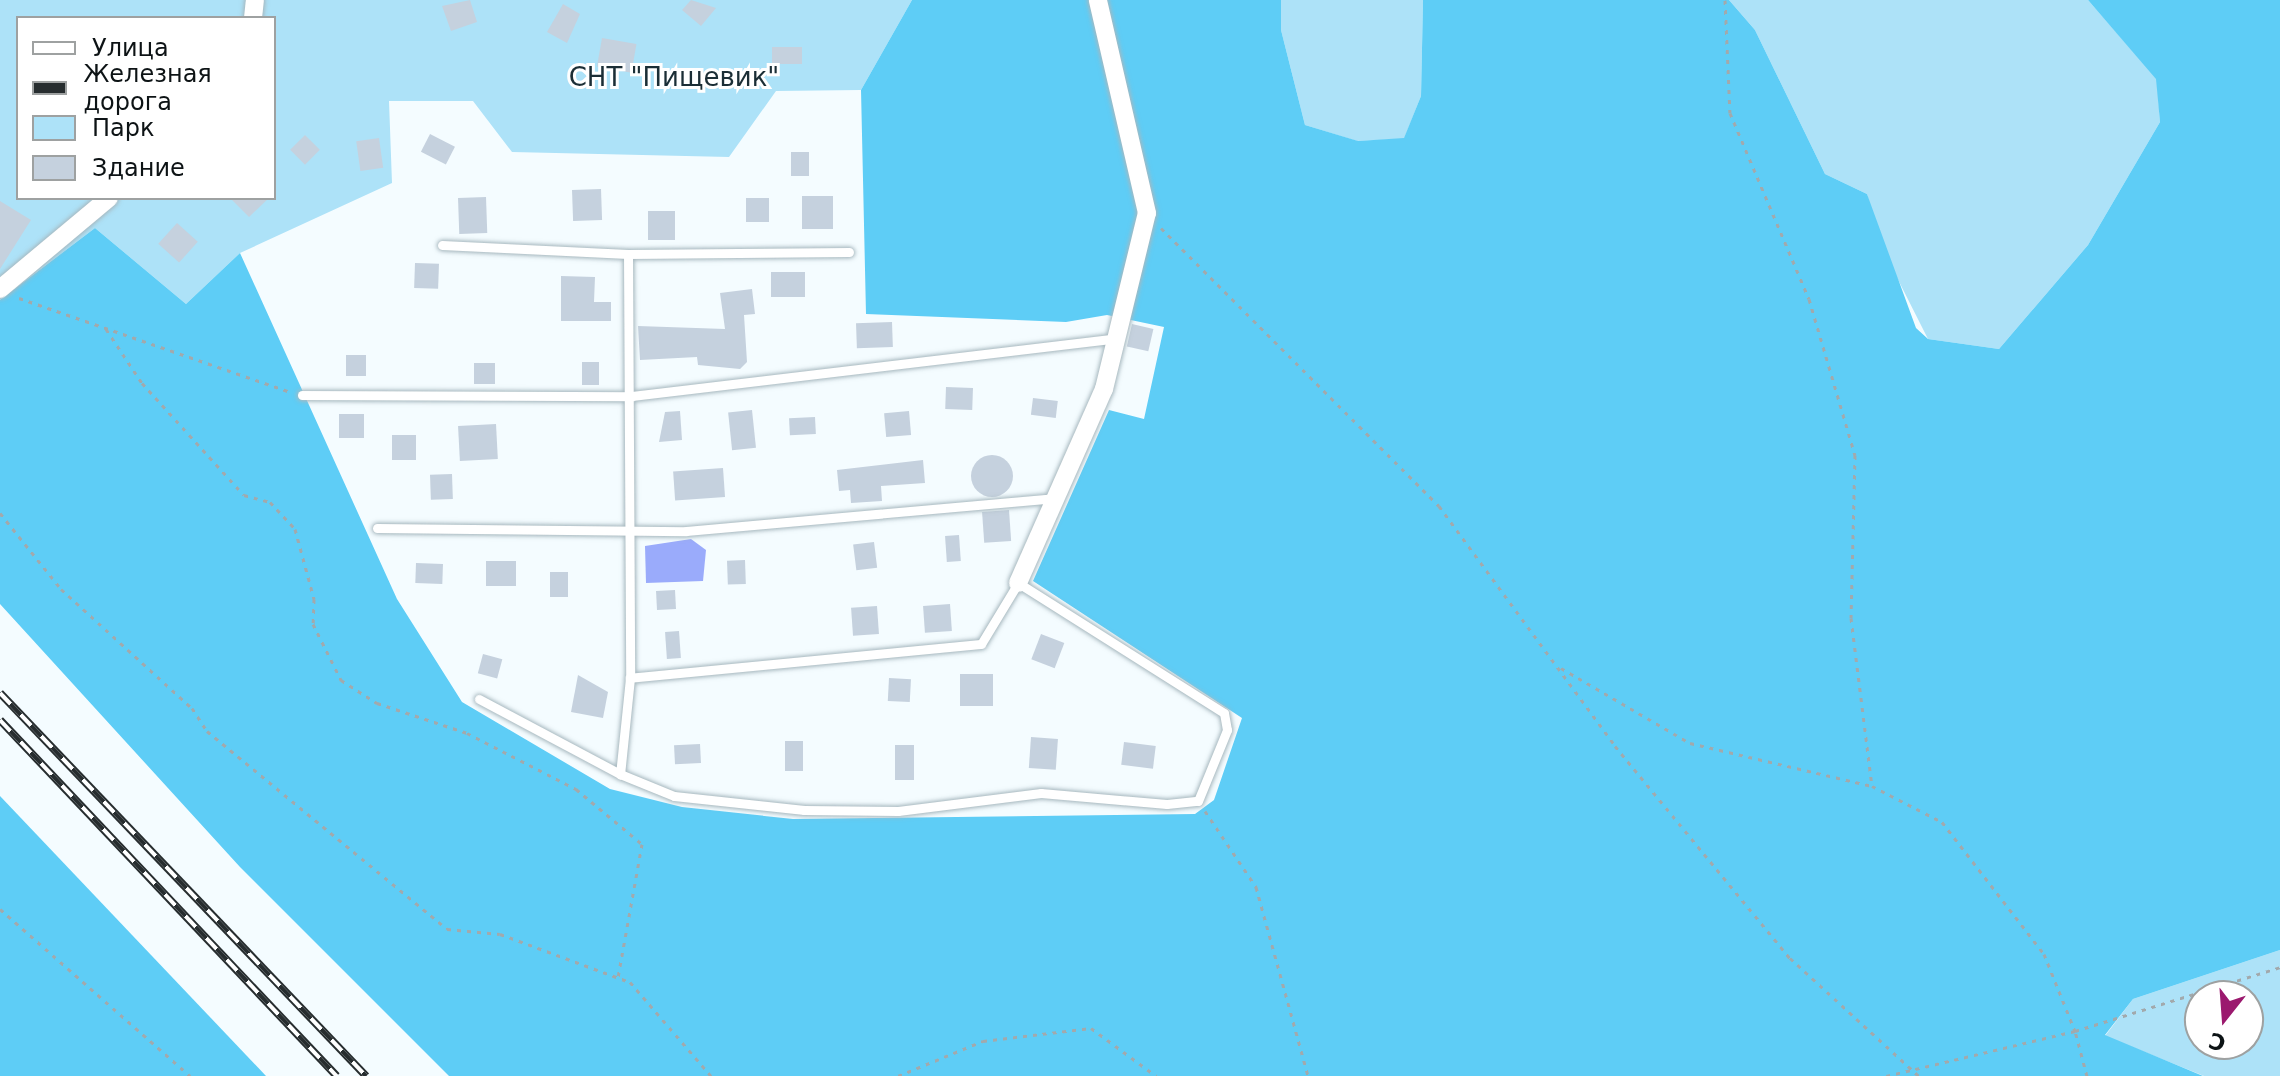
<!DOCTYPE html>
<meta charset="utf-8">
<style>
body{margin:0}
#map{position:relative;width:2280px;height:1076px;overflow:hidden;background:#f4fcff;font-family:"DejaVu Sans",sans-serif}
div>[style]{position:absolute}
.green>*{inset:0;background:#ade2f8}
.forest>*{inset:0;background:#5ecdf6}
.water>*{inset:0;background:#9aabfb}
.building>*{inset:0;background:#c5d1de;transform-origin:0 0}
.round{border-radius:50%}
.path>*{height:3px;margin-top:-1.5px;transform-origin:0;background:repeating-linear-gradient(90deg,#a2a9ac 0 4px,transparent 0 10px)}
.roads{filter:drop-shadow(0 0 2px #a7b8bf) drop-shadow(0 0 2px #a7b8bf)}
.service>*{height:9px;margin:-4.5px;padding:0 4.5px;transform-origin:4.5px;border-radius:4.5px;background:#fff}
.minor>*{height:18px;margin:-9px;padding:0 9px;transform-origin:9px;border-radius:9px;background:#fff}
.rail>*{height:8px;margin-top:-4px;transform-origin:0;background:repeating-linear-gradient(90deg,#fff 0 15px,#272d2f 0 30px);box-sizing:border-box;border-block:2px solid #272d2f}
span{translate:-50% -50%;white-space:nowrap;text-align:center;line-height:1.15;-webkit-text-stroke:6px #fff;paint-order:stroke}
.park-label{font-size:26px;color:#1b2e36}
.legend{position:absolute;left:16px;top:16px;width:260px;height:184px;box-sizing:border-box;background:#fff;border:2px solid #9ea1a1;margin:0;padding:10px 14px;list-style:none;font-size:24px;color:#0d1315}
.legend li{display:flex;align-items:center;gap:16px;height:40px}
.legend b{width:40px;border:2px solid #9ea1a1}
.north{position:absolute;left:2184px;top:980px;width:80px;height:80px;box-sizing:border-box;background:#fff;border:2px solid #9ea1a1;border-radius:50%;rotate:197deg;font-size:22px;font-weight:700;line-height:32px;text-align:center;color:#0d1315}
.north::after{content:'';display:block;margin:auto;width:28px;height:36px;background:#9b196e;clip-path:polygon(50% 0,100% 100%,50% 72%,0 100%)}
</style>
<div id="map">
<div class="green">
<div style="clip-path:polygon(evenodd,0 0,912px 0,861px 90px,776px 91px,729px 157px,512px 152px,473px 101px,389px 101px,392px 183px,240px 253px,186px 304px,95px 228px,0 300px,0 0,18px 18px,274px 18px,274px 198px,18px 198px,18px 18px)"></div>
<div style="clip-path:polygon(1281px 0,1423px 0,1421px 96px,1404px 139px,1357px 141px,1305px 125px,1281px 30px)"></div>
<div style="clip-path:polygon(1729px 0,2088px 0,2157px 79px,2160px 122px,2088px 245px,1999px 349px,1928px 339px,1879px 242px,1867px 194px,1825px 174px,1755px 30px)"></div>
<div style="clip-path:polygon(evenodd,2280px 950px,2280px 1076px,2204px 1076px,2105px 1036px,2133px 999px,2280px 950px,2200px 996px,2248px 996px,2248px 1044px,2200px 1044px,2200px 996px)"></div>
</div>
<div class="forest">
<div style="clip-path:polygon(912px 0,1281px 0,1281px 30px,1305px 125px,1358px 141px,1404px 138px,1421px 96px,1423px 0,1729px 0,1755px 30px,1825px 174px,1867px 194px,1916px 328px,1928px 339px,1999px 349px,2088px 245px,2160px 122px,2156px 79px,2088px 0,2280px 0,2280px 950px,2133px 999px,2105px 1035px,2203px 1076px,449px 1076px,240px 867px,0 604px,0 300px,95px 228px,186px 304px,240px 253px,397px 599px,462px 702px,610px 789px,682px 807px,793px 819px,1195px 814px,1214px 800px,1242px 718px,1033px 581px,1109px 410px,1144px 419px,1164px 327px,1107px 315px,1066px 322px,866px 314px,861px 90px)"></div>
<div style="clip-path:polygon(0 796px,266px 1076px,0 1076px)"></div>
</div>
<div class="water">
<div style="clip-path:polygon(691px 539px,706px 550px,703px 581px,646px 583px,645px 546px)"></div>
</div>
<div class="building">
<div style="clip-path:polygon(470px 0,477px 22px,451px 31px,442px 6px)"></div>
<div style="clip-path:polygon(691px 0,716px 8px,701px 26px,682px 10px)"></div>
<div style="clip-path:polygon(563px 4px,580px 14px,567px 43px,547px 32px)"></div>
<div style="left:602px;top:38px;width:35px;height:29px;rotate:10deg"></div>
<div style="left:772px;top:47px;width:30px;height:17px"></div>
<div style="left:430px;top:134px;width:28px;height:20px;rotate:27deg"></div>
<div style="left:305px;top:135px;width:21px;height:21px;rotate:45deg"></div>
<div style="left:379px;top:138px;width:30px;height:23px;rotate:82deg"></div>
<div style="left:791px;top:152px;width:18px;height:24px"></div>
<div style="left:601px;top:189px;width:31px;height:29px;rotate:88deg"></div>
<div style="left:802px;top:196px;width:31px;height:33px"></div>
<div style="left:486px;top:197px;width:36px;height:28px;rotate:88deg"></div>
<div style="clip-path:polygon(230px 198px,269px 198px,249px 217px)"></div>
<div style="left:746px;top:198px;width:23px;height:24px"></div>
<div style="clip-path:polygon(0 201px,31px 220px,0 269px)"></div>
<div style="left:648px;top:211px;width:27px;height:29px"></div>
<div style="left:177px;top:223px;width:28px;height:28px;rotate:42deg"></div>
<div style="left:415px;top:263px;width:24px;height:25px;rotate:2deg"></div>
<div style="left:771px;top:272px;width:34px;height:25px"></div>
<div style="clip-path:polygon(561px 276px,595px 277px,594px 302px,611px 302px,611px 321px,561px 321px)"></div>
<div style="clip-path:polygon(752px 289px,755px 314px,744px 315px,747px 362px,740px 369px,698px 365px,697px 357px,640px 360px,638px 326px,725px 329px,720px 293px)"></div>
<div style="left:892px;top:322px;width:25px;height:36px;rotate:88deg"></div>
<div style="left:1132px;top:324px;width:22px;height:23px;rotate:13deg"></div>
<div style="left:346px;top:355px;width:20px;height:21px"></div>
<div style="left:582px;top:362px;width:17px;height:23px"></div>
<div style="left:474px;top:363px;width:21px;height:21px"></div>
<div style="left:946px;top:387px;width:27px;height:22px;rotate:2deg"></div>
<div style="left:1033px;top:398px;width:25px;height:17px;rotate:7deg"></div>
<div style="left:752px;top:410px;width:38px;height:24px;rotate:84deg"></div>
<div style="clip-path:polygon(680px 411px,682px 440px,659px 442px,665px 412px)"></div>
<div style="left:909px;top:411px;width:24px;height:25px;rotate:85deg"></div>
<div style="left:339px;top:414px;width:25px;height:24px"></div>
<div style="left:815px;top:417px;width:17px;height:26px;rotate:87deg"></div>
<div style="left:496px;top:424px;width:35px;height:38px;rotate:87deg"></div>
<div style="left:392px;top:435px;width:24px;height:25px"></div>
<div class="round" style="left:971px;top:455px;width:42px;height:42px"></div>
<div style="clip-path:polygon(923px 460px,925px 483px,881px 486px,882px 501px,851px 503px,850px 490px,839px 491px,837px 470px)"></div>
<div style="left:723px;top:468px;width:29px;height:50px;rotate:86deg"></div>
<div style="left:452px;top:474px;width:25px;height:22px;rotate:88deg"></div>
<div style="left:1009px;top:510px;width:31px;height:27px;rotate:86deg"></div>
<div style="left:959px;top:535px;width:26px;height:14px;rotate:86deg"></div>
<div style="left:874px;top:542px;width:26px;height:21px;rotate:83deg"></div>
<div style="left:745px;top:560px;width:24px;height:18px;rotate:88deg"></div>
<div style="left:486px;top:561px;width:30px;height:25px"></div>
<div style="left:416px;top:563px;width:27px;height:20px;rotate:2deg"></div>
<div style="left:550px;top:572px;width:18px;height:25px"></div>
<div style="left:675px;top:590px;width:19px;height:19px;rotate:87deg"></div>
<div style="left:950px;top:604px;width:27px;height:27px;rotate:86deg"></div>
<div style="left:877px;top:606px;width:28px;height:26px;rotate:86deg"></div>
<div style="left:679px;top:631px;width:27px;height:14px;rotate:86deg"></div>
<div style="left:1041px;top:634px;width:25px;height:27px;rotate:21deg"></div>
<div style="left:483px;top:654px;width:20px;height:20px;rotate:15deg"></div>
<div style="left:960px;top:674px;width:33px;height:32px"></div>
<div style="clip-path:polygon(578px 675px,608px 692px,603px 718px,571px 712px)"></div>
<div style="left:889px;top:678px;width:22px;height:23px;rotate:3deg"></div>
<div style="left:1031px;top:737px;width:27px;height:31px;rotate:4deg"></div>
<div style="left:785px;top:741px;width:18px;height:30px"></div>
<div style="left:1124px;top:742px;width:32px;height:23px;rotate:7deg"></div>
<div style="left:700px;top:744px;width:19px;height:26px;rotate:87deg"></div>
<div style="left:895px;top:745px;width:19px;height:35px"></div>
</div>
<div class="path">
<div style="left:1725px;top:0;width:113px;rotate:87.5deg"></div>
<div style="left:1730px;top:113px;width:202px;rotate:67deg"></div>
<div style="left:1809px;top:299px;width:163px;rotate:73.6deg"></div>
<div style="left:1855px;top:455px;width:163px;rotate:91.4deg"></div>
<div style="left:1851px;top:618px;width:169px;rotate:82.9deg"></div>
<div style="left:1872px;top:786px;width:79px;rotate:27.2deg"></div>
<div style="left:1942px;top:822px;width:167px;rotate:52.3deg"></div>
<div style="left:2044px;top:954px;width:83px;rotate:68.1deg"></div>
<div style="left:2075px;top:1031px;width:194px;rotate:166.6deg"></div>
<div style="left:1161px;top:228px;width:393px;rotate:45deg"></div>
<div style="left:1439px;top:506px;width:298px;rotate:53.7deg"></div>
<div style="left:1615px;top:746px;width:275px;rotate:50.5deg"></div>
<div style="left:1790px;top:958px;width:175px;rotate:42.5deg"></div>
<div style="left:19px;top:298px;width:288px;rotate:19.1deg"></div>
<div style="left:106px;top:329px;width:65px;rotate:56.3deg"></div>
<div style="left:142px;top:383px;width:151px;rotate:47.7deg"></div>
<div style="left:244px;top:495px;width:27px;rotate:15deg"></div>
<div style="left:270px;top:502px;width:37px;rotate:47deg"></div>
<div style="left:295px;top:529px;width:73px;rotate:74.8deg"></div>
<div style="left:314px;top:599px;width:25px;rotate:92deg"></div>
<div style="left:313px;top:624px;width:63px;rotate:63.4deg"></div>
<div style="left:341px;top:680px;width:43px;rotate:32.6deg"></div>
<div style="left:377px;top:703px;width:95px;rotate:18.4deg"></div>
<div style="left:467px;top:733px;width:123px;rotate:27.2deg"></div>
<div style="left:576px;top:789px;width:86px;rotate:39.8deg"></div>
<div style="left:642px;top:844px;width:135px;rotate:100.2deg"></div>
<div style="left:0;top:513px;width:97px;rotate:51.2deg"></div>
<div style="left:61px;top:589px;width:177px;rotate:42.3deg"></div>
<div style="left:192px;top:708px;width:27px;rotate:57deg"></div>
<div style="left:207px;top:731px;width:311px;rotate:39.5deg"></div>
<div style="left:447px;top:929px;width:53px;rotate:5.4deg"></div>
<div style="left:500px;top:934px;width:139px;rotate:20.3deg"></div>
<div style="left:630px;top:982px;width:124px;rotate:49.2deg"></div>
<div style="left:1561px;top:668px;width:149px;rotate:30.2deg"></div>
<div style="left:1690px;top:743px;width:187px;rotate:13.3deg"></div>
<div style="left:1205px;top:811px;width:92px;rotate:56.1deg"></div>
<div style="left:1256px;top:887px;width:196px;rotate:74.6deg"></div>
<div style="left:0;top:909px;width:253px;rotate:41.3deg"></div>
<div style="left:898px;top:1076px;width:92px;rotate:-22.4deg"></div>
<div style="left:983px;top:1041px;width:109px;rotate:-6.9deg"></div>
<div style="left:1091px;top:1028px;width:81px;rotate:36.4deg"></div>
<div style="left:2087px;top:1076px;width:47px;rotate:-104.9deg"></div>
<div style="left:2075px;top:1031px;width:215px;rotate:-17.3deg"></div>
</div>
<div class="roads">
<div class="service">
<div style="left:442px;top:245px;width:186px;rotate:2.8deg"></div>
<div style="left:628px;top:254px;width:221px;rotate:-0.5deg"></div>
<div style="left:628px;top:254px;width:424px;rotate:89.7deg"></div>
<div style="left:630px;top:678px;width:97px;rotate:95.9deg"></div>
<div style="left:620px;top:774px;width:58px;rotate:22.2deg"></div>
<div style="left:674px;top:796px;width:131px;rotate:6.1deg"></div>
<div style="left:804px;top:810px;width:94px;rotate:0.6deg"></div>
<div style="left:898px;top:811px;width:144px;rotate:-7.2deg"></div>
<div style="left:1041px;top:793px;width:126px;rotate:5deg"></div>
<div style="left:1167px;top:804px;width:31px;rotate:-6deg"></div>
<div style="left:1198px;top:801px;width:77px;rotate:-67.8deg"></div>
<div style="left:1227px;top:730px;width:17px;rotate:-100deg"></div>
<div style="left:1224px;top:713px;width:244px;rotate:-147.7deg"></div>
<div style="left:1018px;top:583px;width:71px;rotate:121.2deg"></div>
<div style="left:981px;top:644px;width:353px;rotate:174.5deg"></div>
<div style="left:302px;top:395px;width:330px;rotate:0.2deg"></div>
<div style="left:632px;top:396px;width:486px;rotate:-6.8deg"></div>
<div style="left:377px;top:528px;width:309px;rotate:0.6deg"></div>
<div style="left:686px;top:531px;width:369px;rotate:-5.1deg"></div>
<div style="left:479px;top:699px;width:160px;rotate:28deg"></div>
</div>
<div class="minor">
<div style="left:253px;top:18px;width:18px;rotate:-84deg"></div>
<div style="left:0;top:289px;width:142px;rotate:-39.9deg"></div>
<div style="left:1018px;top:583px;width:212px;rotate:-66.1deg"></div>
<div style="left:1104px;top:389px;width:181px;rotate:-76.3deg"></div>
<div style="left:1147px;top:213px;width:219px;rotate:-103deg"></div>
</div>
</div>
<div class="rail">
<div style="left:0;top:693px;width:530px;rotate:46.3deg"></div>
<div style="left:0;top:720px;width:490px;rotate:46.6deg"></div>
</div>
<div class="park-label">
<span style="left:674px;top:78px">СНТ "Пищевик"</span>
</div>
<ul class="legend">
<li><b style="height:10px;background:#fff"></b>Улица</li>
<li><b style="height:10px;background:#272d2f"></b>Железная дорога</li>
<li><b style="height:22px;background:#ade2f8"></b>Парк</li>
<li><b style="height:22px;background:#c5d1de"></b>Здание</li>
</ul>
<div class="north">С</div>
</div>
